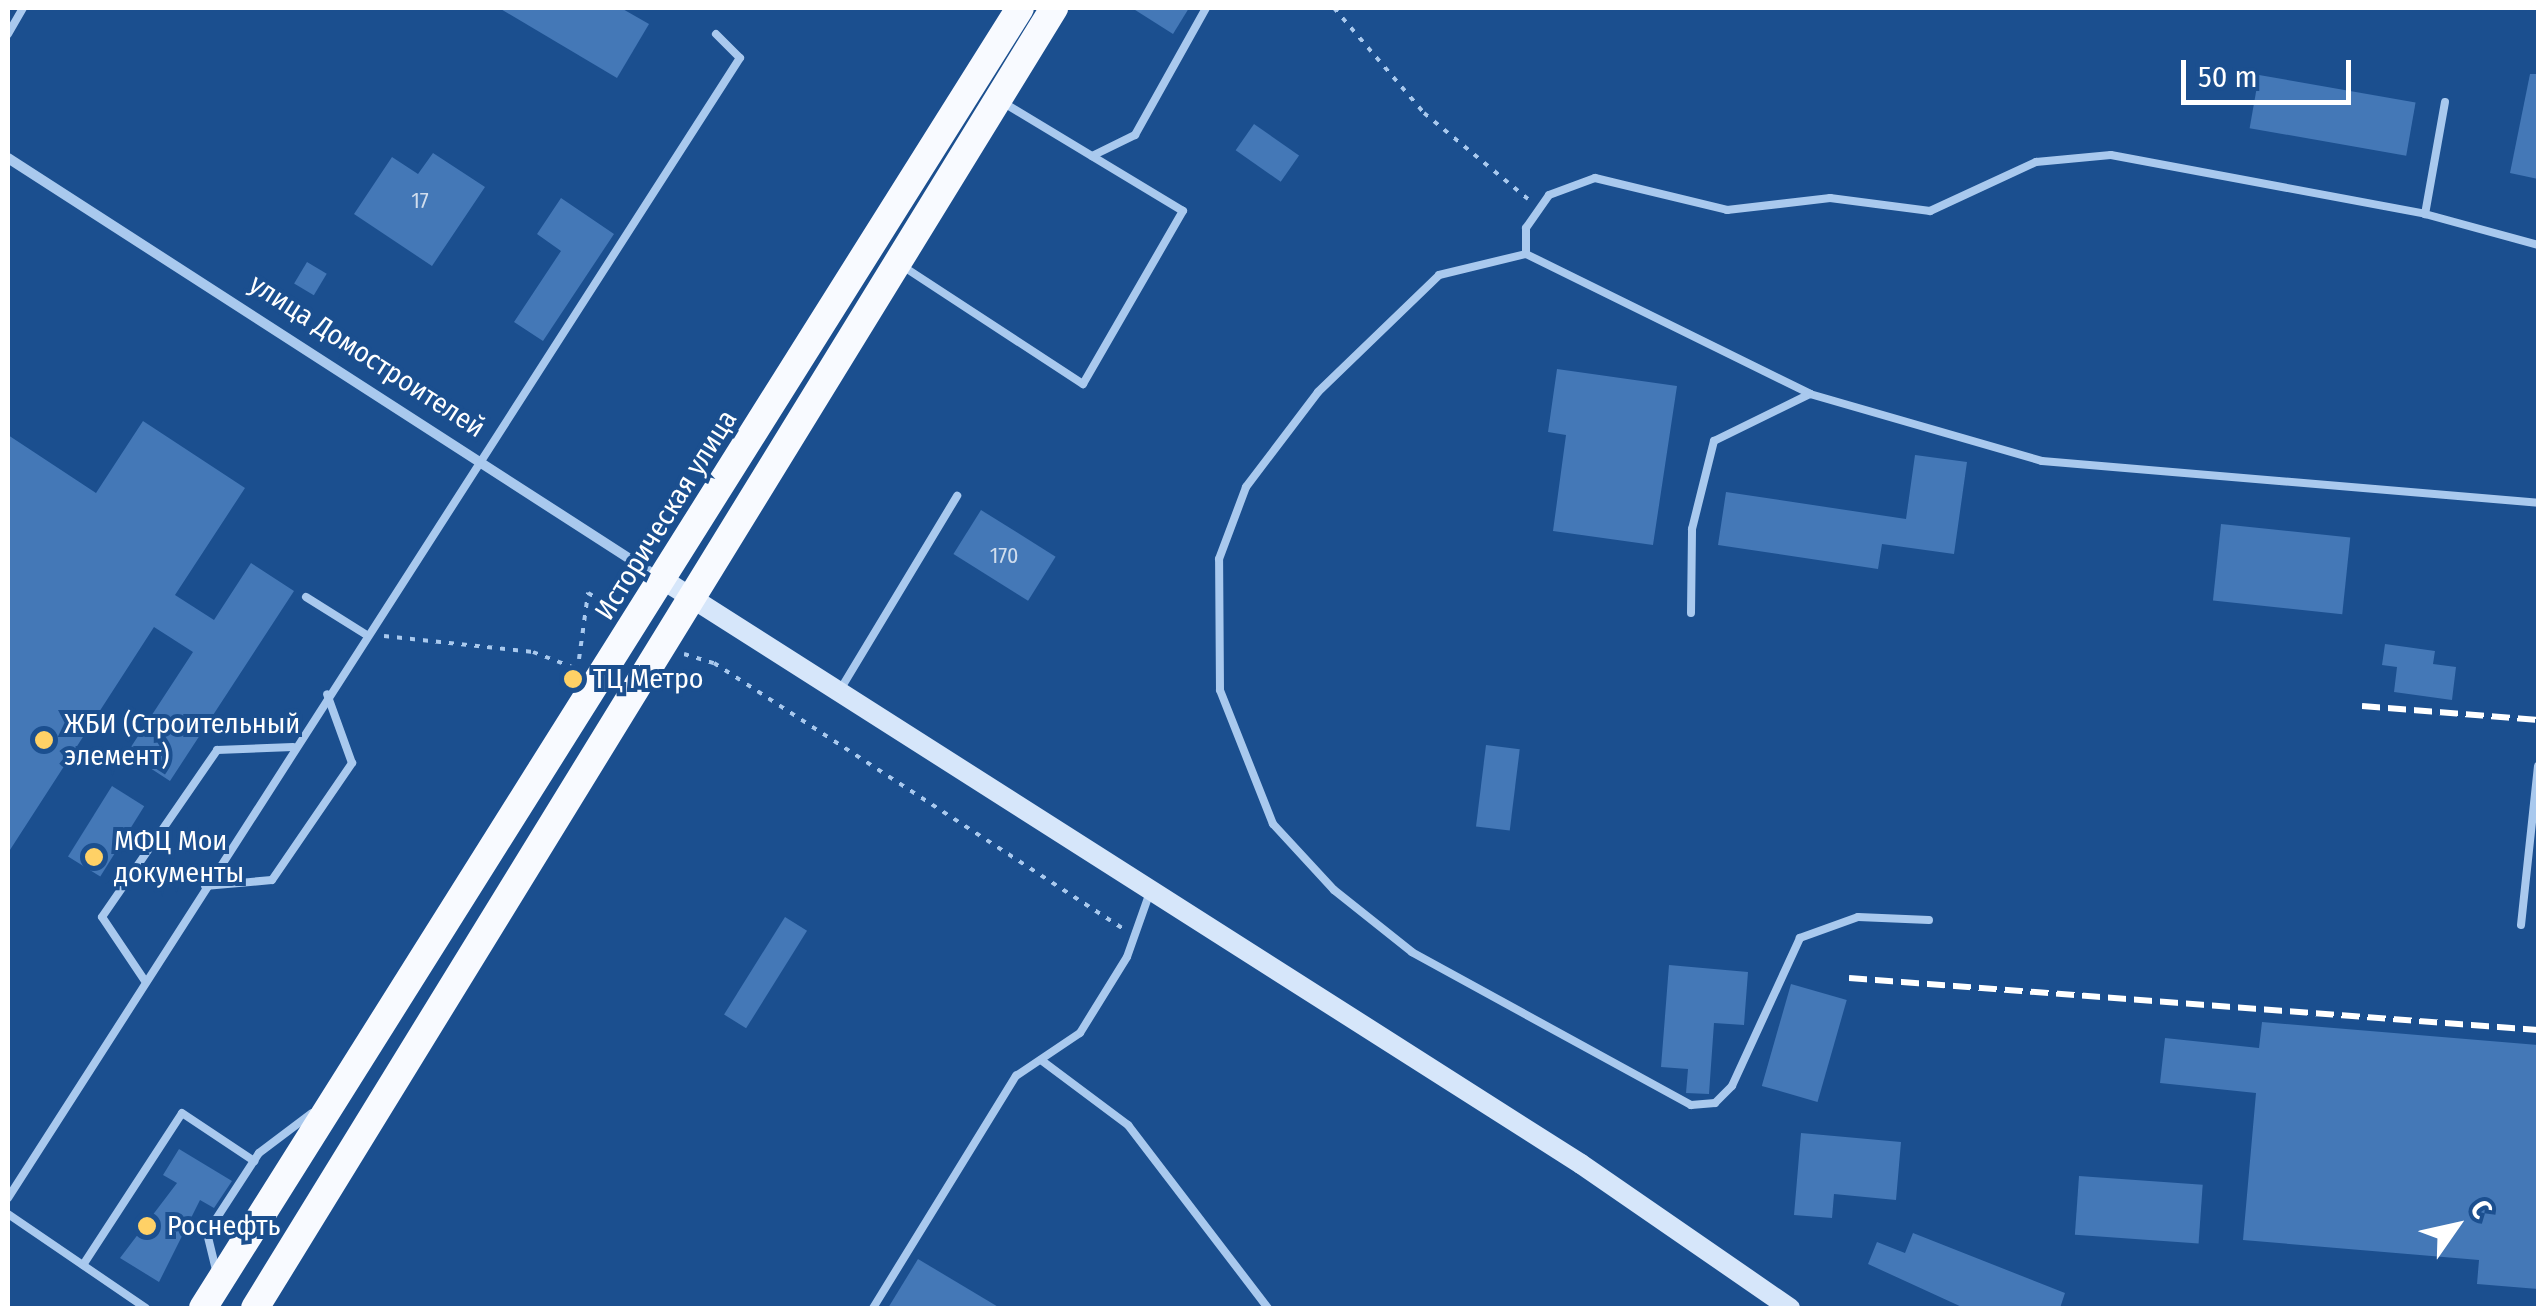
<!DOCTYPE html>
<meta charset="utf-8">
<style>
body{margin:0}
#map{position:relative;width:2546px;height:1316px;overflow:hidden;background:#1b4f8f;font-family:"Fira Sans Condensed",sans-serif}
div>[style]{position:absolute}
.building>*{inset:0;background:#4478b7;transform-origin:0 0}
.path>*{height:4px;margin-top:-2px;transform-origin:0;background:repeating-linear-gradient(90deg,#a9c9ee 0 5px,transparent 0 13px)}
.service>*{height:8px;margin:-4px;padding:0 4px;transform-origin:4px;border-radius:4px;background:#a9c9ee}
.minor>*{height:10px;margin:-5px;padding:0 5px;transform-origin:5px;border-radius:5px;background:#a9c9ee}
.secondary>*{height:20px;margin:-10px;padding:0 10px;transform-origin:10px;border-radius:10px;background:#d6e6fa}
.trunk>*{height:28px;margin:-14px;padding:0 14px;transform-origin:14px;border-radius:14px;background:#f8faff}
.rail>*{height:6px;margin-top:-3px;transform-origin:0;background:repeating-linear-gradient(90deg,#fff 0 18px,transparent 0 26px)}
.dots>*{width:28px;height:28px;translate:-50% -50%;box-sizing:border-box;border:5px solid #1b4f8f;border-radius:50%}
span{translate:-50% -50%;white-space:nowrap;text-align:center;line-height:1.15;-webkit-text-stroke:8px #1b4f8f;paint-order:stroke}
.number-label{font-size:22px;color:#d0dded}
.number-label span{-webkit-text-stroke-width:0}
.street-label{font-size:28px;color:#fff}
.poi-label{font-size:28px;color:#fff}
.left{translate:0 -50%;text-align:left}
.frame{position:absolute;inset:0;border:10px solid #fff;pointer-events:none}
.north{position:absolute;left:2406px;top:1176px;width:100px;height:100px;-webkit-text-stroke:8px #1b4f8f;paint-order:stroke;rotate:56deg;font-size:28px;font-weight:700;line-height:40px;text-align:center;color:#fff}
.north::after{content:'';display:block;margin:auto;width:35px;height:45px;background:#fff;clip-path:polygon(50% 0,100% 100%,50% 72%,0 100%)}
.scale{position:absolute;left:2181px;top:60px;width:170px;height:45px;box-sizing:border-box;border:5px solid #fff;border-top:0;padding-left:12px;font-size:30px;line-height:35px;white-space:nowrap;color:#fff;-webkit-text-stroke:8px #1b4f8f;paint-order:stroke}
</style>
<div id="map">
<div class="building">
<div style="clip-path:polygon(499px 8px,621px 8px,649px 24px,617px 78px)"></div>
<div style="clip-path:polygon(1132px 8px,1189px 8px,1173px 34px)"></div>
<div style="clip-path:polygon(2530px 74px,2538px 74px,2538px 179px,2510px 173px)"></div>
<div style="left:2259px;top:75px;width:159px;height:54px;rotate:10deg"></div>
<div style="left:1254px;top:124px;width:55px;height:32px;rotate:35deg"></div>
<div style="clip-path:polygon(433px 153px,485px 187px,432px 266px,354px 214px,392px 157px,418px 174px)"></div>
<div style="clip-path:polygon(561px 198px,614px 234px,543px 341px,514px 322px,561px 251px,537px 234px)"></div>
<div style="left:307px;top:262px;width:23px;height:25px;rotate:31deg"></div>
<div style="clip-path:polygon(1557px 369px,1677px 386px,1653px 545px,1553px 531px,1566px 435px,1548px 432px)"></div>
<div style="clip-path:polygon(143px 421px,245px 488px,175px 595px,214px 620px,251px 563px,294px 591px,170px 781px,127px 753px,193px 652px,154px 627px,8px 853px,8px 435px,96px 493px)"></div>
<div style="clip-path:polygon(1915px 455px,1967px 462px,1954px 554px,1882px 544px,1878px 569px,1718px 545px,1726px 492px,1906px 519px)"></div>
<div style="left:981px;top:510px;width:88px;height:52px;rotate:32deg"></div>
<div style="left:2221px;top:524px;width:130px;height:77px;rotate:6deg"></div>
<div style="clip-path:polygon(2385px 644px,2435px 651px,2433px 664px,2456px 667px,2452px 700px,2394px 692px,2397px 667px,2382px 665px)"></div>
<div style="left:1486px;top:745px;width:34px;height:82px;rotate:7deg"></div>
<div style="left:112px;top:786px;width:38px;height:83px;rotate:32deg"></div>
<div style="left:785px;top:917px;width:26px;height:115px;rotate:32deg"></div>
<div style="clip-path:polygon(1669px 965px,1748px 972px,1744px 1025px,1714px 1023px,1709px 1094px,1686px 1093px,1688px 1069px,1661px 1067px)"></div>
<div style="left:1791px;top:984px;width:58px;height:106px;rotate:16deg"></div>
<div style="clip-path:polygon(2262px 1022px,2538px 1045px,2538px 1289px,2477px 1284px,2479px 1260px,2243px 1240px,2256px 1093px,2160px 1083px,2165px 1038px,2259px 1048px)"></div>
<div style="clip-path:polygon(1801px 1133px,1901px 1142px,1896px 1200px,1834px 1194px,1832px 1218px,1794px 1215px)"></div>
<div style="clip-path:polygon(179px 1149px,232px 1181px,214px 1208px,200px 1200px,159px 1282px,120px 1258px,177px 1183px,163px 1175px)"></div>
<div style="left:2079px;top:1176px;width:124px;height:59px;rotate:4deg"></div>
<div style="clip-path:polygon(1913px 1233px,2065px 1293px,2060px 1308px,1964px 1308px,1868px 1264px,1877px 1242px,1905px 1253px)"></div>
<div style="clip-path:polygon(918px 1259px,1000px 1308px,888px 1308px)"></div>
</div>
<div class="path">
<div style="left:1334px;top:8px;width:138px;rotate:49.4deg"></div>
<div style="left:1424px;top:113px;width:135px;rotate:39.6deg"></div>
<div style="left:384px;top:636px;width:150px;rotate:6.1deg"></div>
<div style="left:533px;top:652px;width:45px;rotate:20.9deg"></div>
<div style="left:684px;top:654px;width:31px;rotate:17deg"></div>
<div style="left:714px;top:663px;width:487px;rotate:33deg"></div>
<div style="left:579px;top:659px;width:67px;rotate:-82.2deg"></div>
<div style="left:588px;top:593px;width:30px;rotate:30deg"></div>
</div>
<div class="service">
<div style="left:8px;top:34px;width:30px;rotate:-60deg"></div>
<div style="left:2445px;top:102px;width:114px;rotate:100.1deg"></div>
<div style="left:2425px;top:214px;width:117px;rotate:15.3deg"></div>
<div style="left:1092px;top:156px;width:48px;rotate:-26deg"></div>
<div style="left:1135px;top:135px;width:145px;rotate:-60.8deg"></div>
<div style="left:1526px;top:254px;width:26px;rotate:-90deg"></div>
<div style="left:1526px;top:228px;width:40px;rotate:-55.1deg"></div>
<div style="left:1549px;top:195px;width:49px;rotate:-20.3deg"></div>
<div style="left:1595px;top:178px;width:136px;rotate:13.6deg"></div>
<div style="left:1727px;top:210px;width:104px;rotate:-6.6deg"></div>
<div style="left:1830px;top:198px;width:101px;rotate:7.4deg"></div>
<div style="left:1930px;top:211px;width:117px;rotate:-24.8deg"></div>
<div style="left:2036px;top:162px;width:75px;rotate:-5.3deg"></div>
<div style="left:2111px;top:155px;width:319px;rotate:10.6deg"></div>
<div style="left:904px;top:267px;width:214px;rotate:33.2deg"></div>
<div style="left:1083px;top:384px;width:200px;rotate:-60deg"></div>
<div style="left:1183px;top:211px;width:213px;rotate:-148.9deg"></div>
<div style="left:306px;top:597px;width:70px;rotate:32.1deg"></div>
<div style="left:1691px;top:613px;width:84px;rotate:-89.3deg"></div>
<div style="left:1692px;top:529px;width:91px;rotate:-76deg"></div>
<div style="left:1714px;top:441px;width:107px;rotate:-26.1deg"></div>
<div style="left:840px;top:690px;width:227px;rotate:-58.9deg"></div>
<div style="left:205px;top:886px;width:67px;rotate:-5.1deg"></div>
<div style="left:272px;top:880px;width:142px;rotate:-55.6deg"></div>
<div style="left:352px;top:763px;width:73px;rotate:-109.9deg"></div>
<div style="left:1929px;top:920px;width:71px;rotate:-177.6deg"></div>
<div style="left:1858px;top:917px;width:62px;rotate:160.1deg"></div>
<div style="left:1800px;top:938px;width:163px;rotate:114.7deg"></div>
<div style="left:1732px;top:1086px;width:24px;rotate:135deg"></div>
<div style="left:1715px;top:1103px;width:24px;rotate:175deg"></div>
<div style="left:1691px;top:1105px;width:318px;rotate:-151.3deg"></div>
<div style="left:1412px;top:952px;width:100px;rotate:-141.5deg"></div>
<div style="left:1334px;top:890px;width:90px;rotate:-132.7deg"></div>
<div style="left:1273px;top:824px;width:144px;rotate:-111.6deg"></div>
<div style="left:1220px;top:690px;width:131px;rotate:-90.4deg"></div>
<div style="left:1219px;top:559px;width:77px;rotate:-69.4deg"></div>
<div style="left:1246px;top:487px;width:119px;rotate:-52.8deg"></div>
<div style="left:1318px;top:392px;width:168px;rotate:-44deg"></div>
<div style="left:1439px;top:275px;width:89px;rotate:-13.6deg"></div>
<div style="left:1526px;top:254px;width:317px;rotate:26.2deg"></div>
<div style="left:1810px;top:394px;width:241px;rotate:16.1deg"></div>
<div style="left:2042px;top:461px;width:498px;rotate:4.8deg"></div>
<div style="left:2521px;top:925px;width:160px;rotate:-83.9deg"></div>
<div style="left:145px;top:981px;width:77px;rotate:-123.9deg"></div>
<div style="left:102px;top:917px;width:203px;rotate:-55.4deg"></div>
<div style="left:217px;top:750px;width:76px;rotate:-2.3deg"></div>
<div style="left:1041px;top:1060px;width:109px;rotate:36.8deg"></div>
<div style="left:1128px;top:1125px;width:230px;rotate:52.6deg"></div>
<div style="left:8px;top:1198px;width:1355px;rotate:-57.3deg"></div>
<div style="left:740px;top:58px;width:34px;rotate:-135deg"></div>
<div style="left:8px;top:1214px;width:167px;rotate:34.3deg"></div>
<div style="left:83px;top:1265px;width:181px;rotate:-56.9deg"></div>
<div style="left:182px;top:1113px;width:87px;rotate:33.7deg"></div>
<div style="left:217px;top:1274px;width:42px;rotate:-103.7deg"></div>
<div style="left:207px;top:1233px;width:95px;rotate:-57deg"></div>
<div style="left:259px;top:1153px;width:66px;rotate:-37deg"></div>
<div style="left:873px;top:1308px;width:273px;rotate:-58.4deg"></div>
<div style="left:1016px;top:1076px;width:77px;rotate:-33.9deg"></div>
<div style="left:1080px;top:1033px;width:89px;rotate:-58.3deg"></div>
<div style="left:1127px;top:957px;width:66px;rotate:-70.5deg"></div>
</div>
<div class="minor">
<div style="left:8px;top:158px;width:773px;rotate:32.81deg"></div>
</div>
<div class="secondary">
<div style="left:662px;top:579px;width:1089px;rotate:32.48deg"></div>
<div style="left:1581px;top:1164px;width:254px;rotate:34.6deg"></div>
</div>
<div class="trunk">
<div style="left:203px;top:1308px;width:1535px;rotate:-57.85deg"></div>
<div style="left:255px;top:1308px;width:1526px;rotate:-58.42deg"></div>
</div>
<div class="rail">
<div style="left:2362px;top:706px;width:177px;rotate:4.5deg"></div>
<div style="left:1849px;top:978px;width:691px;rotate:4.32deg"></div>
</div>
<div class="dots">
<div style="left:573px;top:679px;background:#ffd166"></div>
<div style="left:44px;top:740px;background:#ffd166"></div>
<div style="left:94px;top:857px;background:#ffd166"></div>
<div style="left:147px;top:1226px;background:#ffd166"></div>
</div>
<div class="number-label">
<span style="left:420px;top:201px">17</span>
<span style="left:1004px;top:556px">170</span>
</div>
<div class="street-label">
<span style="left:367px;top:356px;rotate:33deg">улица Домостроителей</span>
<span style="left:666px;top:515px;rotate:-58deg">Историческая улица</span>
</div>
<div class="poi-label">
<span class="left" style="left:593px;top:679px">ТЦ Метро</span>
<span class="left" style="left:64px;top:740px">ЖБИ (Строительный<br>элемент)</span>
<span class="left" style="left:114px;top:857px">МФЦ Мои<br>документы</span>
<span class="left" style="left:167px;top:1226px">Роснефть</span>
</div>
<div class="frame"></div>
<div class="north">С</div>
<div class="scale">50 m</div>
</div>
